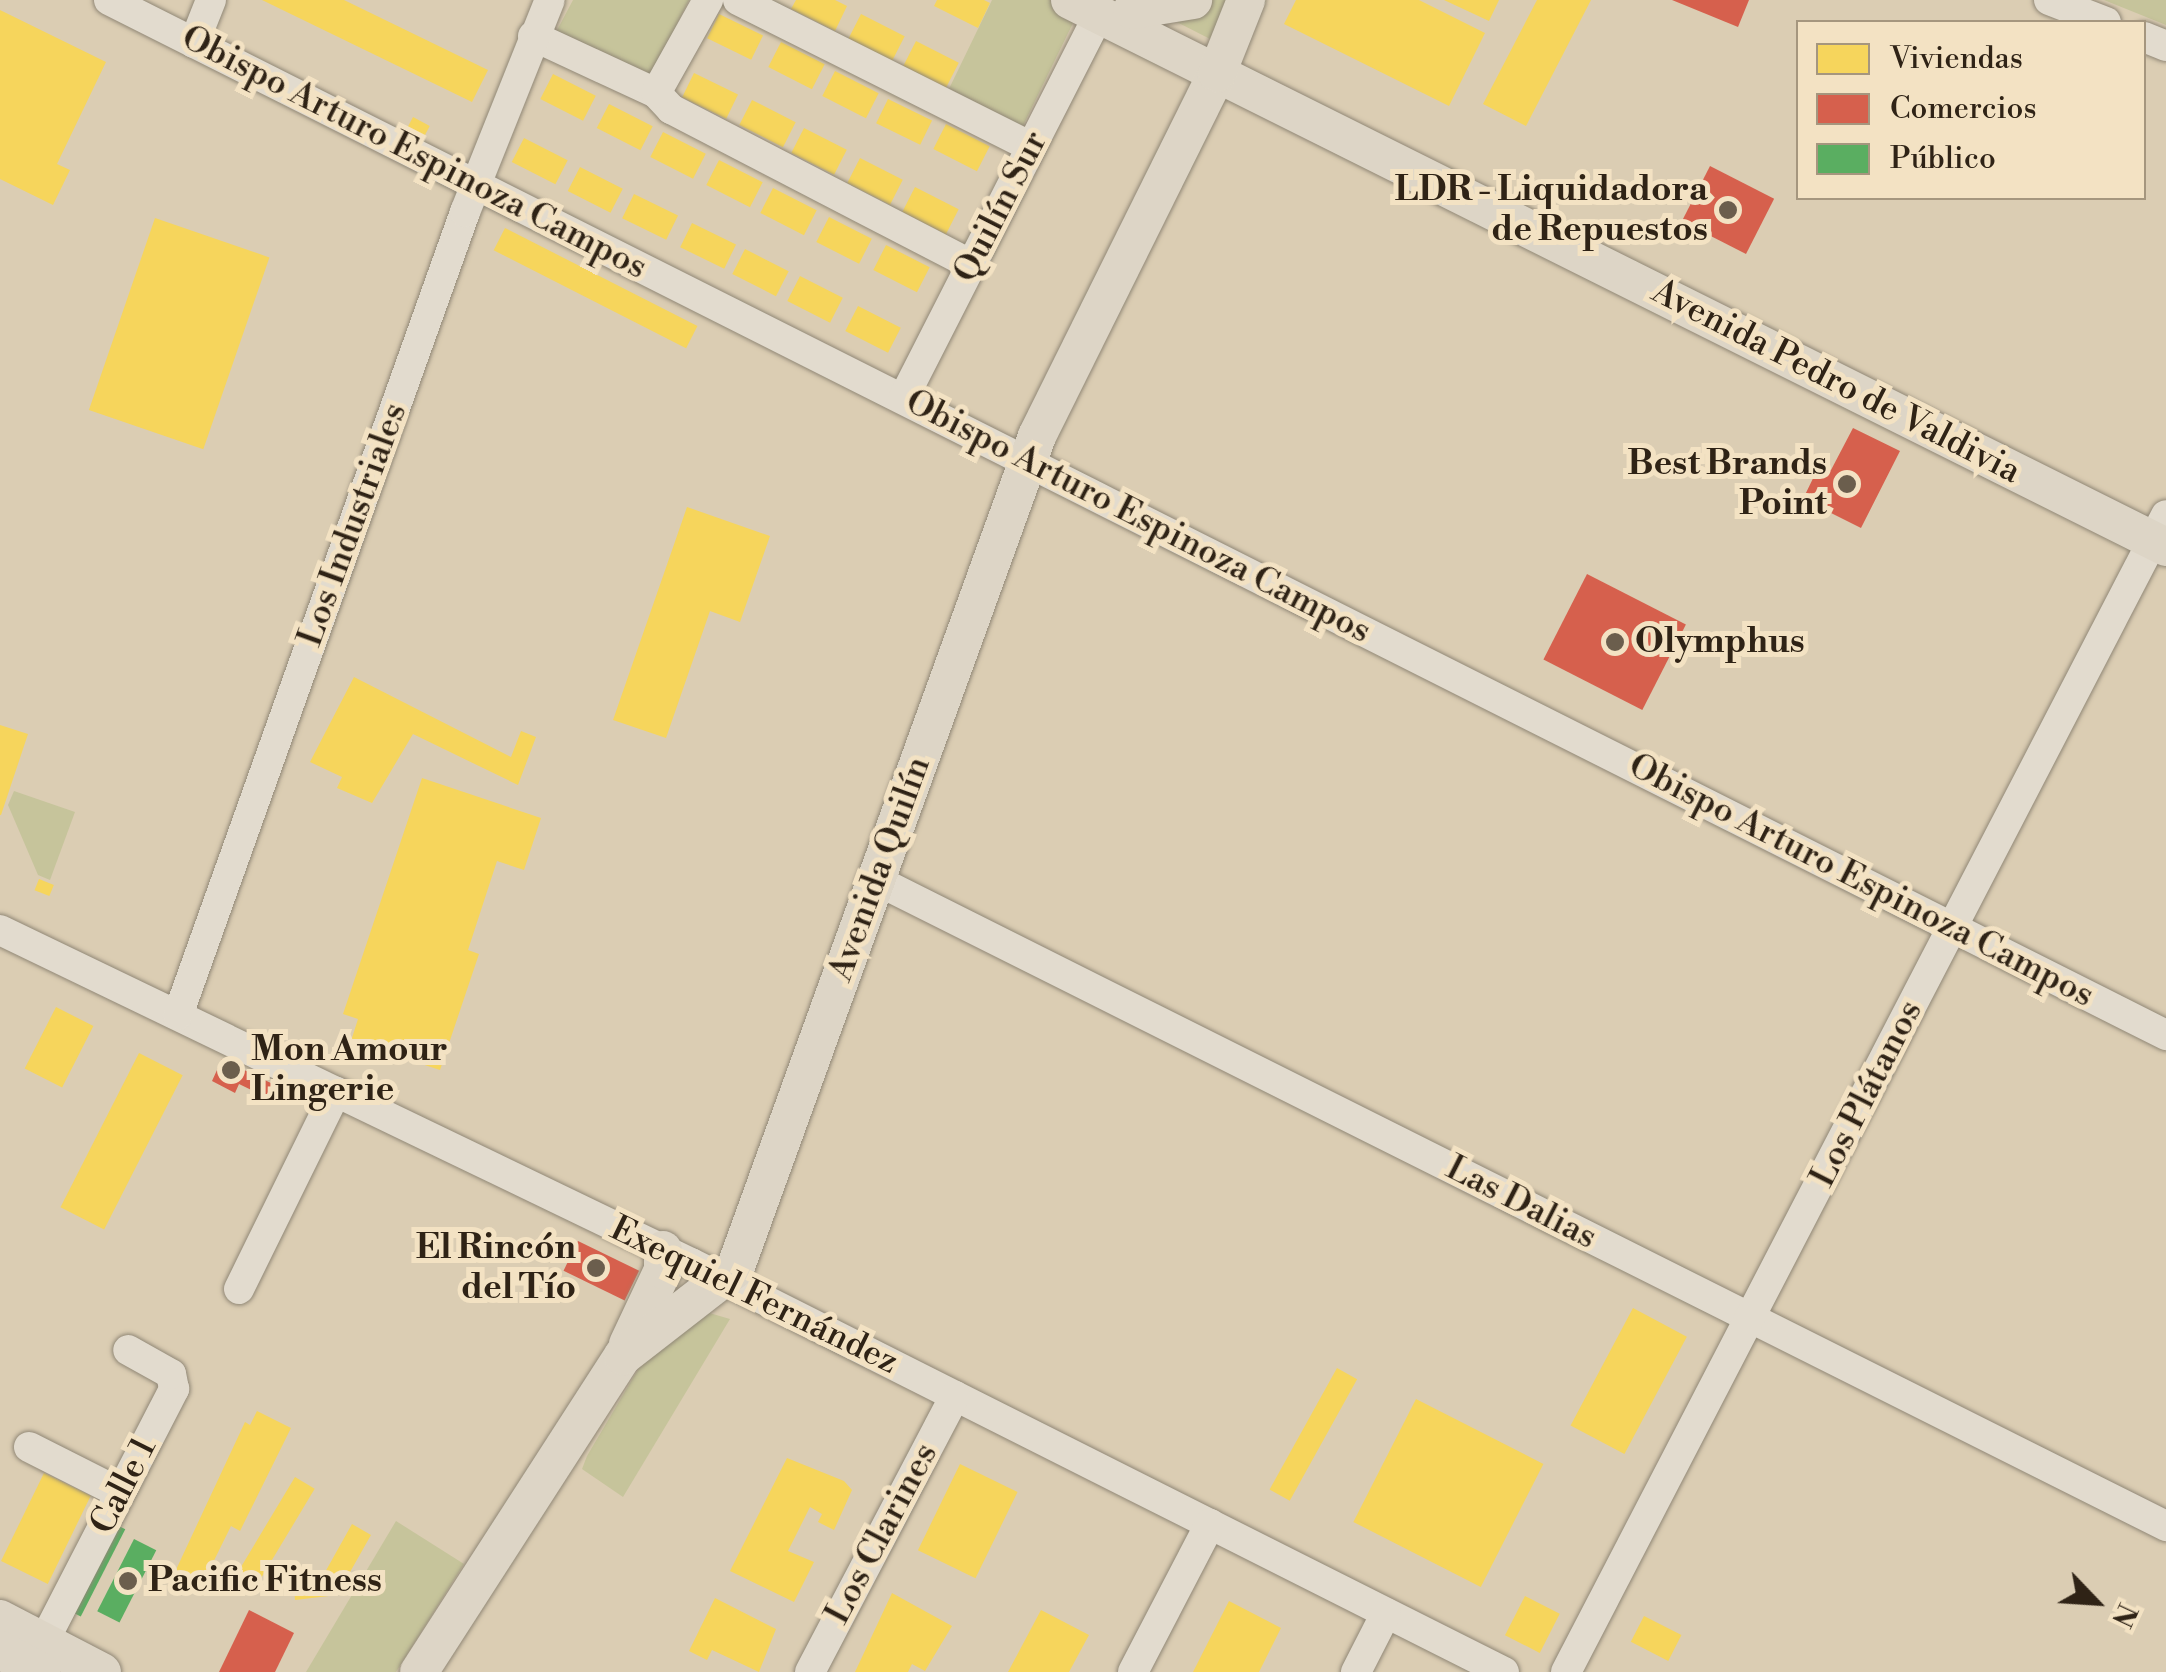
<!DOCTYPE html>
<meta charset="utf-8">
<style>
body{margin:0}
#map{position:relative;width:2166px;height:1672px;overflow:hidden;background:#dbcdb3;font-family:"Libre Bodoni",serif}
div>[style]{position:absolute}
.green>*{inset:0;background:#c6c49b}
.homes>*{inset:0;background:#f6d55c;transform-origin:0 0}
.shops>*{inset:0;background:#d6604d;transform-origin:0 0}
.public>*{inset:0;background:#5aae61;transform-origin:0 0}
.roads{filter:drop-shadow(0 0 2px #908776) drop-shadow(0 0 2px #908776)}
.minor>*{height:30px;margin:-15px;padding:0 15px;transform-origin:15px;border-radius:15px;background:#e2dbce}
.major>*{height:38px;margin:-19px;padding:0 19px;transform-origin:19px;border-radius:19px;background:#ddd5c6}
.dots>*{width:28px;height:28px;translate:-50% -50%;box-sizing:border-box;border:5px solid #f3e2c3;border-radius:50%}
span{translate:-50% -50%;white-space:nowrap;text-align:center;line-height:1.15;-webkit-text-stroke:10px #f3e2c3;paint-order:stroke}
.street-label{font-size:35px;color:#2f2316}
.poi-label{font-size:35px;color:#2f2316;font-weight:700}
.right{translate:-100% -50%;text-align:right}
.left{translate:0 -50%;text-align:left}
.legend{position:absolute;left:1796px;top:20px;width:350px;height:180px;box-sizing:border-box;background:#f3e2c3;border:2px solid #a5967e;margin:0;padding:12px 18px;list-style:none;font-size:30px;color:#2f2316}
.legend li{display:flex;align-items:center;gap:20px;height:50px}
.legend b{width:50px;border:2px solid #a5967e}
.north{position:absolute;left:2046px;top:1552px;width:100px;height:100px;-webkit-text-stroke:8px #f3e2c3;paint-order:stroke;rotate:115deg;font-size:28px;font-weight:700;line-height:40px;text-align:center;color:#2f2316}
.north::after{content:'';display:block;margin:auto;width:35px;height:45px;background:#2f2316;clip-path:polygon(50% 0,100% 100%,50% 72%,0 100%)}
</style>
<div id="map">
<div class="green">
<div style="clip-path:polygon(573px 0,689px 0,648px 83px,554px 36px)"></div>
<div style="clip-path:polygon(992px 0,1055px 0,1066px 5px,1073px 23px,1020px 132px,946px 95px)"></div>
<div style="clip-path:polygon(1203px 0,1230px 0,1214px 41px,1165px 16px)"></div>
<div style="clip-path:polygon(2104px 0,2166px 0,2166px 25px)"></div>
<div style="clip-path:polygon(14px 791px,75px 812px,50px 880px,38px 875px,8px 805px)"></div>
<div style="clip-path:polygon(706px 1312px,730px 1319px,623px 1497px,582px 1469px,587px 1456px,640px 1366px)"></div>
<div style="clip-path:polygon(396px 1521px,464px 1564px,396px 1672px,306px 1672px)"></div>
</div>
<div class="homes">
<div style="clip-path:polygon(262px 0,344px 0,488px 70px,472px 102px)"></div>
<div style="clip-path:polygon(796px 0,835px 0,847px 6px,835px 31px,791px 9px)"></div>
<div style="clip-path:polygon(937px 0,984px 0,990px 3px,978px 28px,934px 6px)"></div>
<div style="clip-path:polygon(1296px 0,1419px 0,1485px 33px,1449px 106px,1284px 24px)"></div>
<div style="clip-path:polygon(1444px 0,1499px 0,1489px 21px)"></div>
<div style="clip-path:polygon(1537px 0,1591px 0,1526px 126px,1483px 104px)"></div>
<div style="clip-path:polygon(0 10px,106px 62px,57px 164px,70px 170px,53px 205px,0 179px)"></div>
<div style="left:719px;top:14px;width:49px;height:27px;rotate:26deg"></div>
<div style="left:861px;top:14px;width:49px;height:28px;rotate:27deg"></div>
<div style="left:916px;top:41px;width:48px;height:28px;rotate:27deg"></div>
<div style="left:781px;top:42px;width:49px;height:28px;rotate:27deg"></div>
<div style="left:835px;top:71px;width:49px;height:28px;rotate:27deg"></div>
<div style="left:694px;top:73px;width:49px;height:27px;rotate:26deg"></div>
<div style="left:553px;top:74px;width:48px;height:28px;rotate:27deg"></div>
<div style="left:888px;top:99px;width:49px;height:27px;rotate:26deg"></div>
<div style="left:752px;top:100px;width:49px;height:28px;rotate:27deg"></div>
<div style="left:609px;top:104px;width:49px;height:27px;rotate:27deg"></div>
<div style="left:413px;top:117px;width:19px;height:13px;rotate:28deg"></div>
<div style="left:946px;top:124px;width:49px;height:28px;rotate:27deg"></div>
<div style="left:804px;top:128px;width:48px;height:28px;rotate:27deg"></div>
<div style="left:663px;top:132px;width:48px;height:28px;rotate:27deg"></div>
<div style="left:524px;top:138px;width:49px;height:27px;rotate:27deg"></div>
<div style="left:860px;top:158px;width:48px;height:28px;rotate:27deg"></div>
<div style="left:719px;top:160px;width:49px;height:28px;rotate:27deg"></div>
<div style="left:580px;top:167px;width:48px;height:27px;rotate:27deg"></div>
<div style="left:915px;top:187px;width:49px;height:28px;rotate:27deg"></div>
<div style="left:773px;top:188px;width:49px;height:28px;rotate:27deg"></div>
<div style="left:634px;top:194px;width:49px;height:27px;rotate:26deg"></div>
<div style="left:829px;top:217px;width:48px;height:28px;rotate:27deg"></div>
<div style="left:155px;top:218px;width:121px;height:203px;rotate:19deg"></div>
<div style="left:692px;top:223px;width:49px;height:27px;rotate:26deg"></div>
<div style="left:505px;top:228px;width:216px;height:25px;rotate:27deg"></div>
<div style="left:886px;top:245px;width:49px;height:28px;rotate:27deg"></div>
<div style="left:745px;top:249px;width:49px;height:28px;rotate:27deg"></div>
<div style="left:800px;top:276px;width:48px;height:28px;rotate:27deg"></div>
<div style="left:858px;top:306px;width:48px;height:28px;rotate:27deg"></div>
<div style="clip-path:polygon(687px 507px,770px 536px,740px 622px,710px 611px,666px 738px,613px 720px)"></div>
<div style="clip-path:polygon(354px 677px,511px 757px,521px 731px,536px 737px,518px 785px,413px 734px,372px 803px,337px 788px,342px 777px,310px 762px)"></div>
<div style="clip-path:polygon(0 725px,28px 734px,1px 815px,0 815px)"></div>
<div style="clip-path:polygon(422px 778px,541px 818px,524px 870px,497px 861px,468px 950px,479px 954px,440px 1070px,351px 1041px,358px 1019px,343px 1014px)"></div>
<div style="left:39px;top:879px;width:16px;height:12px;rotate:22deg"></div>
<div style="left:56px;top:1007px;width:42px;height:69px;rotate:27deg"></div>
<div style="left:139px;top:1053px;width:49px;height:173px;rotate:27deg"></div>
<div style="left:1633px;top:1308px;width:61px;height:133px;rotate:28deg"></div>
<div style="left:1337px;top:1368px;width:23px;height:139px;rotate:29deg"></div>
<div style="left:1416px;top:1399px;width:143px;height:138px;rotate:27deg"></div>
<div style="clip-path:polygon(257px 1411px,291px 1428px,240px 1531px,231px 1526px,197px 1595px,174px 1574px,245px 1422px,250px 1425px)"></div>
<div style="clip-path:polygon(787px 1458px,844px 1481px,852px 1490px,834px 1530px,818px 1522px,822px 1514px,810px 1507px,788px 1551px,814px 1562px,794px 1602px,730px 1571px)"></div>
<div style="left:960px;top:1464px;width:64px;height:96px;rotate:26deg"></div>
<div style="left:44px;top:1473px;width:52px;height:98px;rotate:26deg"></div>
<div style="left:295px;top:1477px;width:23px;height:109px;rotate:31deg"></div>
<div style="clip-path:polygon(352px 1524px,371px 1535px,337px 1595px,295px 1600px,293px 1577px,324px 1574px)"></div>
<div style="clip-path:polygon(892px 1593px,952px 1626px,925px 1671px,912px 1664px,908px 1672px,855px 1672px)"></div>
<div style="left:1525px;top:1596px;width:39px;height:44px;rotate:27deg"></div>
<div style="clip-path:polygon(715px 1598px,776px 1629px,759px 1672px,712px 1650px,707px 1660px,689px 1651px)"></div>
<div style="clip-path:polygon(1229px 1601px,1281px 1628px,1259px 1672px,1193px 1672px)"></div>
<div style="clip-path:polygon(1041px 1610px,1089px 1635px,1069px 1672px,1008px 1672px)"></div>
<div style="left:1644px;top:1616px;width:42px;height:29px;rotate:27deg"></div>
</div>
<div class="shops">
<div style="clip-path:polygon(1672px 0,1749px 0,1738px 27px)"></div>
<div style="left:1710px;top:166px;width:72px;height:62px;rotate:27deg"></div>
<div style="clip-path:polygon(1853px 428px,1900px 451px,1861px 528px,1803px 499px,1820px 464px,1831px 470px)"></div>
<div style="left:1587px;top:574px;width:111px;height:96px;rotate:27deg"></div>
<div style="clip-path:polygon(222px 1059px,277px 1086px,270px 1099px,239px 1084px,235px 1093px,212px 1081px)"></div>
<div style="left:578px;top:1241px;width:68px;height:33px;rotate:26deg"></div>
<div style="clip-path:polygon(249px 1610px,294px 1633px,275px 1672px,219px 1672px)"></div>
</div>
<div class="public">
<div style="left:111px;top:1522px;width:16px;height:98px;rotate:27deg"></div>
<div style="left:134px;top:1539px;width:25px;height:81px;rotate:27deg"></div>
</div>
<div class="roads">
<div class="minor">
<div style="left:109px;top:0;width:2303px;rotate:26.71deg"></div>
<div style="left:738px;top:0;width:328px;rotate:26.6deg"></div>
<div style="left:2049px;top:0;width:61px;rotate:21.1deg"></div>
<div style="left:533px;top:36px;width:136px;rotate:24.9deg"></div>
<div style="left:656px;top:93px;width:22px;rotate:47deg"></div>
<div style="left:671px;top:109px;width:339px;rotate:27.4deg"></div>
<div style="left:2144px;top:37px;width:24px;rotate:22deg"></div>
<div style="left:194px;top:43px;width:46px;rotate:-68.4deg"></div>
<div style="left:656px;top:93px;width:107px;rotate:-60.8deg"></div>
<div style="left:903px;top:399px;width:432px;rotate:-63deg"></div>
<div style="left:876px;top:880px;width:1443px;rotate:26.6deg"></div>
<div style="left:0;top:930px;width:767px;rotate:25.73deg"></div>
<div style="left:691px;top:1263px;width:910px;rotate:26.71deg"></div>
<div style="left:178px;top:1015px;width:853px;rotate:-70.33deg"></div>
<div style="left:465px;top:212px;width:228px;rotate:-68.2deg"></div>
<div style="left:239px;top:1289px;width:220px;rotate:-63.8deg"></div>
<div style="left:29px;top:1447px;width:102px;rotate:26.8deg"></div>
<div style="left:44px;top:1641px;width:284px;rotate:-62.7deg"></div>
<div style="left:174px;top:1389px;width:15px;rotate:-101deg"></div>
<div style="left:171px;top:1374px;width:49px;rotate:-150.8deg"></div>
<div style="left:810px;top:1672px;width:312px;rotate:-62.3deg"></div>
<div style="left:1133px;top:1672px;width:167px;rotate:-62.5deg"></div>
<div style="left:1356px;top:1672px;width:66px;rotate:-63deg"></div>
<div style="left:1566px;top:1672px;width:1303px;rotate:-62.59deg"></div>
</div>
<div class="major">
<div style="left:1070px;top:0;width:1225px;rotate:26.52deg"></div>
<div style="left:1132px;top:10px;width:62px;rotate:-9.3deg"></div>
<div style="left:628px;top:1344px;width:82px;rotate:-64.7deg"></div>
<div style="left:663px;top:1270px;width:20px;rotate:-90deg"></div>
<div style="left:0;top:1619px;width:115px;rotate:27.5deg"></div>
<div style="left:0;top:1650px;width:47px;rotate:28.2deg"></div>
<div style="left:419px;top:1672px;width:376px;rotate:-57.2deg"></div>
<div style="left:623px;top:1356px;width:142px;rotate:-37.8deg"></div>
<div style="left:735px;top:1269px;width:886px;rotate:-70.07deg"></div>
<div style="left:1037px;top:436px;width:405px;rotate:-63.6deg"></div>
<div style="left:1217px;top:73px;width:79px;rotate:-68.3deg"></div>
</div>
</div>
<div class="dots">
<div style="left:1728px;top:210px;background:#6b5e4d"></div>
<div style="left:1847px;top:484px;background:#6b5e4d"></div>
<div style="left:1615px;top:642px;background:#6b5e4d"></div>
<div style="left:231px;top:1070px;background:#6b5e4d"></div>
<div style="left:596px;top:1268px;background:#6b5e4d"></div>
<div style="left:128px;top:1581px;background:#6b5e4d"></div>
</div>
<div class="street-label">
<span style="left:414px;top:153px;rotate:27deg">Obispo Arturo Espinoza Campos</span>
<span style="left:1001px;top:207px;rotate:-63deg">Quilín Sur</span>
<span style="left:1836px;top:382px;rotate:27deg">Avenida Pedro de Valdivia</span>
<span style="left:1138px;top:517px;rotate:27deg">Obispo Arturo Espinoza Campos</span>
<span style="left:353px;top:525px;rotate:-70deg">Los Industriales</span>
<span style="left:880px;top:869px;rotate:-70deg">Avenida Quilín</span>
<span style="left:1861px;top:881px;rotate:27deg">Obispo Arturo Espinoza Campos</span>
<span style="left:1867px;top:1094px;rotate:-63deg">Los Plátanos</span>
<span style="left:1521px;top:1203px;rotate:27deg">Las Dalias</span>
<span style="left:754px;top:1296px;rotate:26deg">Exequiel Fernández</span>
<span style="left:124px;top:1486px;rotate:-63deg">Calle 1</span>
<span style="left:882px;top:1534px;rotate:-62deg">Los Clarines</span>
</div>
<div class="poi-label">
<span class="right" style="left:1708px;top:210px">LDR - Liquidadora<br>de Repuestos</span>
<span class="right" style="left:1827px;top:484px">Best Brands<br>Point</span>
<span class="left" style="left:1635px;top:642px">Olymphus</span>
<span class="left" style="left:251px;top:1070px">Mon Amour<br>Lingerie</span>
<span class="right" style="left:576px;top:1268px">El Rincón<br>del Tío</span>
<span class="left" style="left:148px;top:1581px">Pacific Fitness</span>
</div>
<ul class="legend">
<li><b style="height:28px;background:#f6d55c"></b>Viviendas</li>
<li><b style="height:28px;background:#d6604d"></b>Comercios</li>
<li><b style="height:28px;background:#5aae61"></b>Público</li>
</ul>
<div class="north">N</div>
</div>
